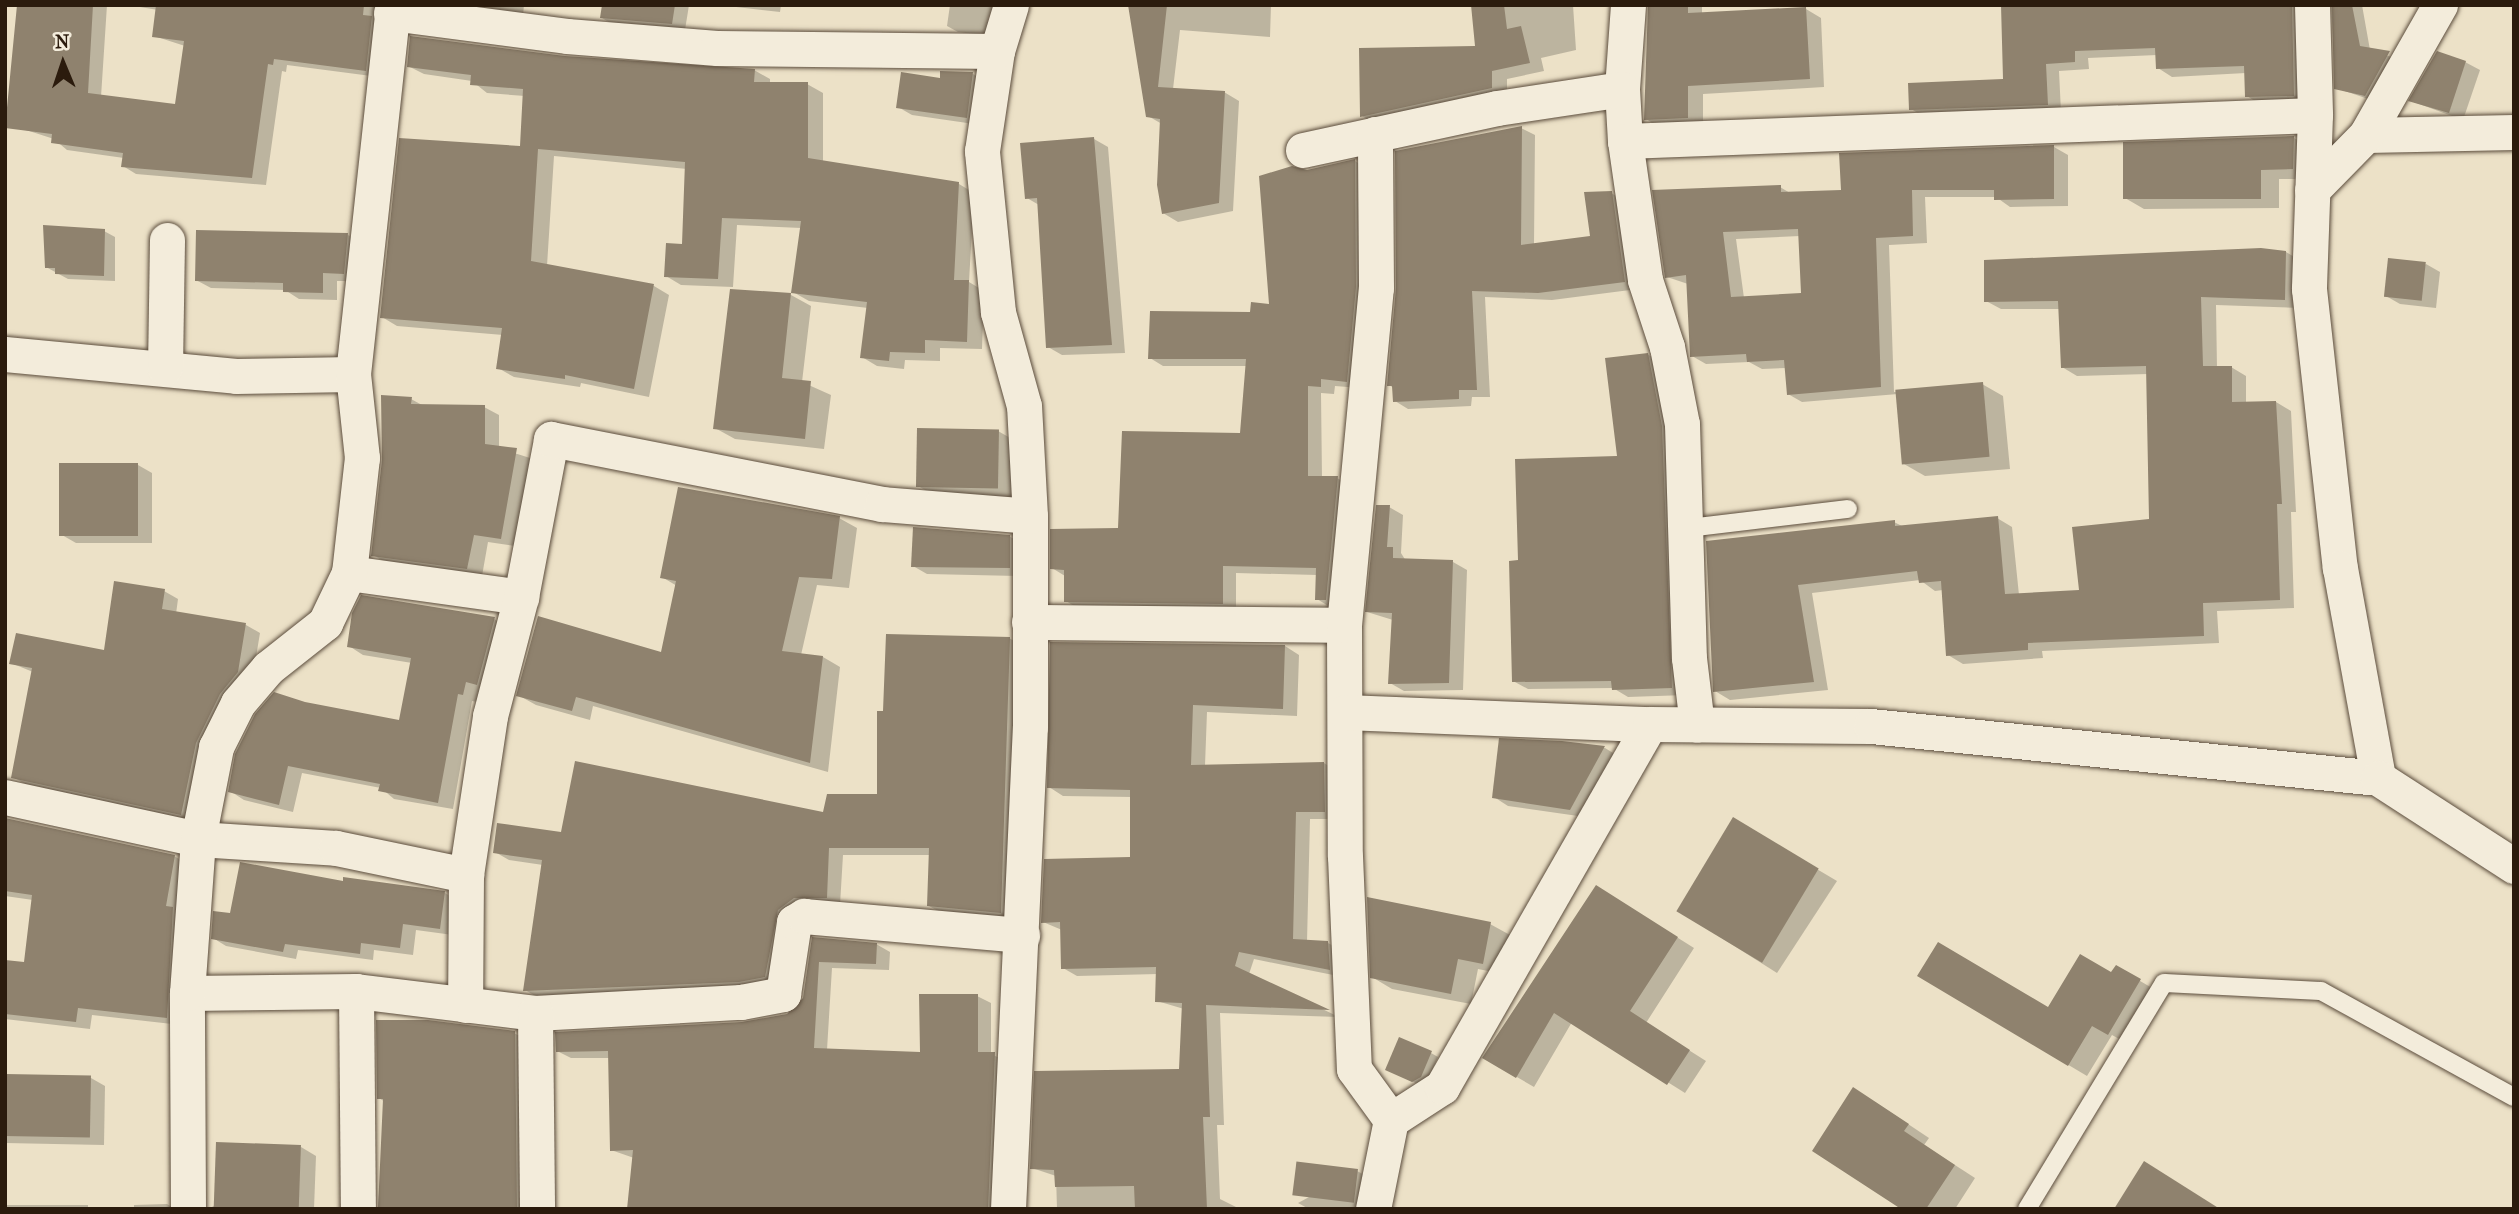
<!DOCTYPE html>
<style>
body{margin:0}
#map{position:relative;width:2519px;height:1214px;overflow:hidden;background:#ece1c7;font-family:"IM FELL French Canon",serif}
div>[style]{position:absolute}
.shadow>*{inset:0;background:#0003;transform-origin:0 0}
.building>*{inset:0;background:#8f826e;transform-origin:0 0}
.roads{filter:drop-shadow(0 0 2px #5b4c3c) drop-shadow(0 0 2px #5b4c3c)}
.lane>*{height:18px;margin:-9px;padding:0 9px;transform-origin:9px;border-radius:9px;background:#f3ecdb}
.street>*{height:35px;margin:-17.5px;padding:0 17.5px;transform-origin:17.5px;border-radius:17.5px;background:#f3ecdb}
span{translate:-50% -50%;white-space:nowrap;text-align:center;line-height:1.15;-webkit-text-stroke:7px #f3ecdb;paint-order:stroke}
.frame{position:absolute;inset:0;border:7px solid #2b1b0d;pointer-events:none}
.north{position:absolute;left:28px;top:28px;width:70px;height:70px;-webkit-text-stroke:5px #f3ecdb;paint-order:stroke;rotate:358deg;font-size:19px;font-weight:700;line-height:28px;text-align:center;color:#2b1b0d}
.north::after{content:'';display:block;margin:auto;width:24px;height:32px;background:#2b1b0d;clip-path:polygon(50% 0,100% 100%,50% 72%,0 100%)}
</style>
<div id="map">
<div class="shadow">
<div style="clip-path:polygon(19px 5px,107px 5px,101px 97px,177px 106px,185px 46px,154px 36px,158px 10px,128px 5px,389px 5px,379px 77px,287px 65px,286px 72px,282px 71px,266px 185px,136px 174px,123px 166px,124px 158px,67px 150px,54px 139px,26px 130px)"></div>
<div style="clip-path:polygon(450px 5px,524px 5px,523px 15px)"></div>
<div style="clip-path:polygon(604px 5px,689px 5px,685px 30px,614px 25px,602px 18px)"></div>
<div style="clip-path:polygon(719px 5px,781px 5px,780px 12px)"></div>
<div style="clip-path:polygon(950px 5px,994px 5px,989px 36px,958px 32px,947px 26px)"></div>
<div style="clip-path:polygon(1130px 5px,1271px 5px,1270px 37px,1180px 30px,1173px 89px,1224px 92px,1239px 101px,1233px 211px,1178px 222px,1163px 213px,1162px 124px,1148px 116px)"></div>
<div style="clip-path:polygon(1473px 5px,1573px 5px,1576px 50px,1541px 58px,1544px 71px,1507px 79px,1507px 97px,1377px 125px,1362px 116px,1477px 48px)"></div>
<div style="clip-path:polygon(1649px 5px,1702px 5px,1702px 14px,1806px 9px,1821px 18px,1824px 87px,1703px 94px,1703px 126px,1661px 128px,1646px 119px)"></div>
<div style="clip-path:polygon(2002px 5px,2308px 6px,2308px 103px,2261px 105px,2247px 96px,2246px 73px,2172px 77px,2158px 68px,2157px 55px,2088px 58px,2089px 69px,2059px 71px,2061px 112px,1925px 117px,1911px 109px,2005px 81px)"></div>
<div style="clip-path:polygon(2331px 5px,2362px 5px,2370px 50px,2401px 60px,2377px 102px,2336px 88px)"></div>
<div style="clip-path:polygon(565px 58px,754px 70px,770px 79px,770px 84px,807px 84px,823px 93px,823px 163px,959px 184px,974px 193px,969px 282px,984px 291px,982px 349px,940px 348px,940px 361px,905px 360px,904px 369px,877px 366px,862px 357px,868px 308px,809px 301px,793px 292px,801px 228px,737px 225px,733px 287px,681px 285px,666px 276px,684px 246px,687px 169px,554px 156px,547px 266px,654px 286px,669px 295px,649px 397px,581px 383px,580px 387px,514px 377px,498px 368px,503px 335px,397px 326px,382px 317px,522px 148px,525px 96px,487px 93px,472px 81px,424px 74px,408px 66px)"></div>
<div style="clip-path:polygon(2465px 62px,2480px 70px,2463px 120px,2411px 101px)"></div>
<div style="clip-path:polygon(942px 73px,973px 74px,987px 82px,981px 125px,912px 115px,898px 107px,941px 80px)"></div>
<div style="clip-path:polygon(1521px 128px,1535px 135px,1534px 245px,1591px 237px,1611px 193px,1625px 201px,1638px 289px,1552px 300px,1485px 297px,1490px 397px,1472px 397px,1471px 406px,1408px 409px,1395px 401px,1394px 388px,1389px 385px,1398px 288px)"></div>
<div style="clip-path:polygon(2294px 138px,2312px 148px,2311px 179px,2279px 179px,2279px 208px,2144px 209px,2125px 198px)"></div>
<div style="clip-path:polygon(1094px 139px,1108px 147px,1125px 353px,1062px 355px,1048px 347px,1039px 205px,1027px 198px)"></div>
<div style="clip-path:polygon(evenodd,2054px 147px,2068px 155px,2068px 206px,2010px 207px,1996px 197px,1925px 197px,1927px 243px,1889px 245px,1894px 392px,1982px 384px,2003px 396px,2010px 469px,1925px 476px,1904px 464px,1898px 394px,1802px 402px,1788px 394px,1786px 368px,1762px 369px,1749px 362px,1706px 364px,1692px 356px,1688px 284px,1667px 277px,1654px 192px,1780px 187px,1790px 193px,1843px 192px,2054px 147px,1800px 236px,1802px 295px,1744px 298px,1736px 239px,1800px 236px)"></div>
<div style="clip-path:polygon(1355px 161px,1368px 169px,1360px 388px,1335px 386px,1334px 394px,1321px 393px,1322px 478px,1337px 478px,1351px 486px,1330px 607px,1317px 599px,1317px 575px,1236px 573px,1236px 611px,1079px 609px,1066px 601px,1065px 576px,1052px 568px,1120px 530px,1241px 435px,1247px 366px,1163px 366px,1150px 358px,1270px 306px,1307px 171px)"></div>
<div style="clip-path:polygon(104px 231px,115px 237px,115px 281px,68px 279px,46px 267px)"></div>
<div style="clip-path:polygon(348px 235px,362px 243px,358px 281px,337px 281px,337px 300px,299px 299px,285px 290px,211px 288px,196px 280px)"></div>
<div style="clip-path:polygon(2286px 252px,2301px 261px,2299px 308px,2216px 305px,2217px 368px,2231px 367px,2246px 376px,2246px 403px,2276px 402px,2291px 411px,2296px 512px,2291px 512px,2294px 608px,2217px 611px,2219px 643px,2042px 651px,2043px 658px,1963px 664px,1948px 655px,1943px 590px,1935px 591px,1920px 580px,1812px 593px,1828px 690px,1730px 700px,1715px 691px,1707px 543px,1894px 522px,1904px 527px,1997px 518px,2012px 527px,2019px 595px,2080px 592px,2151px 520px,2148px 374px,2077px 376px,2062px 367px,2060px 309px,2001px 309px,1986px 301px)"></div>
<div style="clip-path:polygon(2426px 264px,2440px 272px,2436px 308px,2400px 304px,2386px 296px)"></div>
<div style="clip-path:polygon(732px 291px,791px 295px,811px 306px,802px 382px,831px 395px,824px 449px,735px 439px,715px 428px)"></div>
<div style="clip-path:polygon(1647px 354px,1662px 363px,1686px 695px,1628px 697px,1613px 688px,1528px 689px,1513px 681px,1520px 562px,1619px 457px)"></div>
<div style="clip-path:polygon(411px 399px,422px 405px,484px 407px,499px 415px,499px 448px,530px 458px,515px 546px,488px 542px,482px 576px,387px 563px,373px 555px)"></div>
<div style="clip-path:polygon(998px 431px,1012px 439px,1011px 500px,932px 494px,918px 486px)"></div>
<div style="clip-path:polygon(138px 465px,152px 473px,152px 543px,76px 543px,62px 535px)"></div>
<div style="clip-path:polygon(1389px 507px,1403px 515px,1401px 553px,1406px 561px,1453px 562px,1467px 570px,1463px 690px,1404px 691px,1390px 683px,1393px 620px,1367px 612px)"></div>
<div style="clip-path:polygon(839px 518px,857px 528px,849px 588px,817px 585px,801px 655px,823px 657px,840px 667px,828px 772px,593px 706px,590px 720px,536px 705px,518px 695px,662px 654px,677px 586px,662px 577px)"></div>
<div style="clip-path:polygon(1009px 536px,1024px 545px,1024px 576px,927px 574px,913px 566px)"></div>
<div style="clip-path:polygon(164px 591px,178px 599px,176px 614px,246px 625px,260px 633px,252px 681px,195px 822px,27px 785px,13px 777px,33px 672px,11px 663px,106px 652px)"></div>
<div style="clip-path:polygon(494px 619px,508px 627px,477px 702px,472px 701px,453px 809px,394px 799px,381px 788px,302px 773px,293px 812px,244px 800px,230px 791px,305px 704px,400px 722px,412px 663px,363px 655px,349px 646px)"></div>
<div style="clip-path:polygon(1009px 638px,1023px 646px,1015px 920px,942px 913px,929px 906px,930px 855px,843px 855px,840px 905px,809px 905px,779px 984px,539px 998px,525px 990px,543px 865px,509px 860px,495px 852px,562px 834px,824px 814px,878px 796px,884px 713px)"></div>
<div style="clip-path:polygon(1285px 646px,1299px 655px,1297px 716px,1207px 712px,1205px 766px,1324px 763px,1338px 772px,1339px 819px,1310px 819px,1307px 942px,1328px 943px,1342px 951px,1343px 977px,1254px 959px,1249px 974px,1339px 1017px,1220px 1013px,1224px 1125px,1217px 1125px,1220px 1199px,1240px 1209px,1057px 1209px,1056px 1176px,1032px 1168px,1181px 1071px,1184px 1009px,1157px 1001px,1158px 974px,1077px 976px,1063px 968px,1062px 930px,1043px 922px,1132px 859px,1132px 797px,1063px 796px,1049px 787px)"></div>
<div style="clip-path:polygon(1501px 740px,1605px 748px,1618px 756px,1585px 817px,1508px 806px,1494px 797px)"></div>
<div style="clip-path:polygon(5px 819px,174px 856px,188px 864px,181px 1025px,92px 1015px,90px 1029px,5px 1019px,5px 962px,26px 964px,33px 900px,5px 896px)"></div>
<div style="clip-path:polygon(1753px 831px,1837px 881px,1777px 973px,1679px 911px)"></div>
<div style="clip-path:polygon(344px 883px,445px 893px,458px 901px,453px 935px,416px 930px,413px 955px,374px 950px,373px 960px,298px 950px,296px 959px,226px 946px,213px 938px,232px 915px)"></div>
<div style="clip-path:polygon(1613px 897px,1694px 948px,1646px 1023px,1706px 1061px,1685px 1093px,1572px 1022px,1534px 1087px,1484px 1058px)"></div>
<div style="clip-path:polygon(1490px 924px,1510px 935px,1503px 974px,1478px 969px,1471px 1004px,1392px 989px,1372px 977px)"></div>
<div style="clip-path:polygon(814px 939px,876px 944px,890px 952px,889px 970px,832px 968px,827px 1050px,921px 1054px,977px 996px,991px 1003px,991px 1054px,1008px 1062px,1003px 1209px,629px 1209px,634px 1158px,611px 1150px,610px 1058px,571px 1058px,557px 1051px,788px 1015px,804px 999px)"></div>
<div style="clip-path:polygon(2116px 967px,2159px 992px,2128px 1044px,2112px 1035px,2087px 1076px,1919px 976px,2048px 1009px,2112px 974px)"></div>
<div style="clip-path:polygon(514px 1033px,530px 1042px,532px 1209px,378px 1209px,385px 1102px,379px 1098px)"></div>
<div style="clip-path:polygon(1431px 1053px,1438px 1057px,1428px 1080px,1420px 1085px,1394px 1073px)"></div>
<div style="clip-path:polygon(5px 1076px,91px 1078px,105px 1086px,104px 1145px,5px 1143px)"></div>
<div style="clip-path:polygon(1875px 1102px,1929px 1138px,1924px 1145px,1975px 1178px,1955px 1209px,1904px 1209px)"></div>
<div style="clip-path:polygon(301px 1147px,316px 1156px,314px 1209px,209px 1209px)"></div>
<div style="clip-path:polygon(1357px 1171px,1372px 1179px,1368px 1209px,1309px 1209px,1298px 1203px)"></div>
<div style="clip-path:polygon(167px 1204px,175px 1209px,134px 1209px,134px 1205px)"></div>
<div style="left:5px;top:1205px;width:83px;height:4px"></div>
</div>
<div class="building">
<div style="clip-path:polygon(17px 5px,93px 5px,88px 93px,175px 104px,184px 41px,152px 37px,156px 5px,364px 5px,363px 15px,372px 16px,366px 71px,274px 59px,273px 65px,268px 64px,252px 178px,121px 167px,123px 153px,51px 143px,52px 134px,5px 128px)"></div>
<div style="clip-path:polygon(602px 5px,675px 5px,672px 24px,600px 18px)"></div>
<div style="clip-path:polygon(1128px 5px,1167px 5px,1158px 87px,1225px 91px,1219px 203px,1162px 214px,1157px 185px,1160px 119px,1146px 117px)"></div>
<div style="clip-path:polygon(1471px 5px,1504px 5px,1507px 29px,1521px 26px,1530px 63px,1492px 71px,1492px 88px,1360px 117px,1359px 48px,1475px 46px)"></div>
<div style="clip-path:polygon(1648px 5px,1688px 5px,1688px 13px,1806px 7px,1810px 79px,1688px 86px,1688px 118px,1644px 120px)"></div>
<div style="clip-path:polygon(2001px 5px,2292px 5px,2294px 96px,2245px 97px,2244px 66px,2156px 69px,2155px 48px,2075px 51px,2075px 62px,2046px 64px,2048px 105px,1909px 110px,1908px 83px,2003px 79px)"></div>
<div style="clip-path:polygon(2332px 5px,2352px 5px,2360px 46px,2390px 51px,2365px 96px,2334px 89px)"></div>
<div style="clip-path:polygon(410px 36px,565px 56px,755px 69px,754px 82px,808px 82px,808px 158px,959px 182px,954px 280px,969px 280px,967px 342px,925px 340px,925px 353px,890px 352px,889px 361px,860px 358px,867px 302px,791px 293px,801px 221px,722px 218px,718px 279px,664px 277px,666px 243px,682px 244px,685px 162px,538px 149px,531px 261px,654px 284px,634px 389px,565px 375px,565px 379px,496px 369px,502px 328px,380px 318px,399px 138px,520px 146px,523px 89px,470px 85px,471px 75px,407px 67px)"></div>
<div style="clip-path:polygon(2437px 51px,2466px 61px,2449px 113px,2408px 101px)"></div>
<div style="clip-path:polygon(940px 71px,973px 72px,967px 118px,896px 108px,901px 72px,940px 78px)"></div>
<div style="clip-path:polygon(1522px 126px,1521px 245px,1590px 236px,1584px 192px,1612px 191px,1625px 282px,1538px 293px,1472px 291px,1477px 390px,1459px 390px,1459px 399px,1393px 402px,1392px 386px,1387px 386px,1396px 288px,1395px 151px)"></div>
<div style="clip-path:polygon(2294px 136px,2293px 169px,2261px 170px,2261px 199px,2123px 199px,2123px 142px)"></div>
<div style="clip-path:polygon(1094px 137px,1112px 345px,1046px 348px,1037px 198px,1025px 199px,1020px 143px)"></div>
<div style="clip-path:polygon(evenodd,2054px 145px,2054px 199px,1994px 200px,1994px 190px,1912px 190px,1913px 236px,1876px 238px,1881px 387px,1787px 395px,1784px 360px,1747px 362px,1746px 354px,1690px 357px,1686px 275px,1665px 278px,1652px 190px,1781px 185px,1781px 192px,1841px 190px,1839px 153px,2054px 145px,1798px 229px,1801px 293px,1731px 297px,1723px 232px,1798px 229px)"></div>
<div style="clip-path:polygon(1355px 159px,1356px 287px,1347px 382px,1321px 379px,1321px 387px,1308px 386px,1308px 476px,1338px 476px,1326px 600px,1315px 600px,1316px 568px,1223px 566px,1223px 604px,1064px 602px,1064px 570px,1050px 569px,1050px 529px,1118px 528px,1122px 431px,1240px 433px,1246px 359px,1148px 359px,1150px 311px,1250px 312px,1251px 302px,1269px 304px,1259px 176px,1292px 166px,1307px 170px)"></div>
<div style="clip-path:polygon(43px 225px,105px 229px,104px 276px,55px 274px,55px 268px,45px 268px)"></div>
<div style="clip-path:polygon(196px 230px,348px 233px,344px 274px,323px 273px,323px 293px,283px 292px,283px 283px,195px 281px)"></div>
<div style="clip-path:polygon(2261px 248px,2286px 251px,2285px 300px,2201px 297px,2203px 366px,2232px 366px,2232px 402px,2276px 401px,2282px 504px,2277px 504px,2280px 600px,2203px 603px,2204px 636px,2028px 643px,2028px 650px,1946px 656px,1941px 581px,1919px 583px,1917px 571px,1798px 585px,1814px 682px,1713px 692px,1706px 541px,1895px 520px,1895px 526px,1998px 516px,2005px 594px,2079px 590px,2072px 527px,2149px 519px,2146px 366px,2061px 368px,2058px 301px,1984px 302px,1984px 260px)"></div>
<div style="left:2388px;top:258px;width:38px;height:39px;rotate:6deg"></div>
<div style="clip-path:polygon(730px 289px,791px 293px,782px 378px,811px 381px,805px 439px,713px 429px)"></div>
<div style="clip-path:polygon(1648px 353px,1662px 426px,1672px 688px,1612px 690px,1611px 681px,1512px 682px,1509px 561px,1518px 560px,1515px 459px,1617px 456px,1605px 358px)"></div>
<div style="left:1983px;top:382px;width:75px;height:88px;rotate:85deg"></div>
<div style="clip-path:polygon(381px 395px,412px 397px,411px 404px,485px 405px,485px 444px,517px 448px,501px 539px,474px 535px,467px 569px,371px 556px,382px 460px)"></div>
<div style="left:917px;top:428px;width:82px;height:59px;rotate:1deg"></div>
<div style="left:138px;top:463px;width:73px;height:79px;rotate:90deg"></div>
<div style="clip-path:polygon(678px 487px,840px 516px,832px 579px,799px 577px,782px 651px,823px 656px,810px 763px,576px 697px,572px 711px,516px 696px,538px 616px,661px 652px,676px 581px,660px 578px)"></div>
<div style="clip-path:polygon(1376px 505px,1390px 505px,1387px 547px,1393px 547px,1393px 558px,1453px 560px,1449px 683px,1388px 684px,1392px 613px,1365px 612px)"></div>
<div style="clip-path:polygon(913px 527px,1010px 535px,1010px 568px,911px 567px)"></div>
<div style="clip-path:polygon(114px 581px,165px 589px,162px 609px,246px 623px,238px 672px,220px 694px,196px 743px,181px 815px,11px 778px,32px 668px,9px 664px,16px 633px,104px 650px)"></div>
<div style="clip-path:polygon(361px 595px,495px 617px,477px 685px,466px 682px,463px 695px,458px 694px,438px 803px,378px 791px,380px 784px,288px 766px,279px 805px,228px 792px,235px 754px,255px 714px,274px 692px,305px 702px,399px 720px,411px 658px,347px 647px,352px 613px)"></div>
<div style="clip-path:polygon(886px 634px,1010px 637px,1001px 913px,927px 906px,929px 848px,829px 848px,827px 898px,794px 898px,778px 910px,765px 977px,739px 982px,523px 991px,542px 860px,493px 853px,497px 823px,561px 832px,575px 761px,823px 812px,827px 794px,877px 794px,877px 711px,883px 711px)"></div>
<div style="clip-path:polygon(1050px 642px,1285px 645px,1283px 709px,1193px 705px,1191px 765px,1324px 762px,1325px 812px,1296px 812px,1293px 939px,1328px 941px,1330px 970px,1239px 952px,1235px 966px,1330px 1010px,1206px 1005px,1210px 1117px,1203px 1117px,1207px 1209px,1135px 1209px,1134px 1186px,1055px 1187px,1054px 1170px,1030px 1169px,1034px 1071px,1179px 1069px,1182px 1003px,1155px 1002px,1156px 967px,1061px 969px,1060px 922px,1041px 923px,1044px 859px,1130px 857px,1130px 790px,1047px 788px)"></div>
<div style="clip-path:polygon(1499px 738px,1562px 741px,1605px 746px,1570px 810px,1492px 798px)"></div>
<div style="left:1733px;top:817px;width:100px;height:110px;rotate:31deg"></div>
<div style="clip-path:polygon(5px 818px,175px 855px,166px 906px,173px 907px,167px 1018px,78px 1008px,76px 1022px,5px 1014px,5px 960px,24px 962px,32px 895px,5px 891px)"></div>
<div style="clip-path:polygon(240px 862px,343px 881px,343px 877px,445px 891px,440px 929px,403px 924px,400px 948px,361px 943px,360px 954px,285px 944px,283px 952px,211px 939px,213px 911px,230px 913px)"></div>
<div style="clip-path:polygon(1596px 885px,1678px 937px,1630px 1011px,1690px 1050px,1667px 1085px,1554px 1013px,1516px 1078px,1482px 1058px)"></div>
<div style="clip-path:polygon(1367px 897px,1491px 922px,1483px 964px,1458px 959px,1451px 994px,1370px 978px)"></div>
<div style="clip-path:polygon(812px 937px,877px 943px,876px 964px,819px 962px,814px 1048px,920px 1052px,919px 994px,978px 994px,978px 1052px,995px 1052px,988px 1209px,627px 1209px,633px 1150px,610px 1151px,608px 1051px,556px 1052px,555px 1032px,742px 1022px,787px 1014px,803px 998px)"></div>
<div style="clip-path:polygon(1938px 942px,2048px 1007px,2080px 954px,2111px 972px,2116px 965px,2141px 979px,2108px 1035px,2092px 1026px,2068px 1066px,1917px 976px)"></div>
<div style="clip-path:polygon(376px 1020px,428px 1020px,515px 1031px,517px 1209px,378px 1209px,383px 1099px,377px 1099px)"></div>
<div style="clip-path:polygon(1399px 1037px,1432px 1051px,1421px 1077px,1412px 1082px,1385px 1070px)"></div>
<div style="left:5px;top:1074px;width:86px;height:62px;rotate:1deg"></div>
<div style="clip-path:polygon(1853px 1087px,1909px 1124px,1904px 1131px,1955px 1165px,1926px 1209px,1901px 1209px,1812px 1151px)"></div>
<div style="left:216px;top:1142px;width:85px;height:67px;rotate:2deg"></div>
<div style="clip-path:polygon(2144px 1161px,2220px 1209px,2114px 1209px)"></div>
<div style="left:1358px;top:1169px;width:34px;height:62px;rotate:97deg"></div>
</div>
<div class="roads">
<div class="lane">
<div style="left:1688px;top:528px;width:161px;rotate:-6.8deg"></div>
<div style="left:2027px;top:1209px;width:264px;rotate:-58.8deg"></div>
<div style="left:2164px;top:983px;width:157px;rotate:2.9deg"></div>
<div style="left:2321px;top:991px;width:220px;rotate:28.8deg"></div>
</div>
<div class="street">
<div style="left:1628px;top:5px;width:84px;rotate:94.1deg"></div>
<div style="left:1622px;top:89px;width:52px;rotate:86.7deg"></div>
<div style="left:1625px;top:141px;width:140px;rotate:81.8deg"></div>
<div style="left:1645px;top:280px;width:71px;rotate:71.8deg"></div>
<div style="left:1667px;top:347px;width:78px;rotate:79deg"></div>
<div style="left:1682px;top:424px;width:234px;rotate:88.3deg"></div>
<div style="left:1689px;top:658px;width:67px;rotate:83.2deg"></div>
<div style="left:2312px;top:5px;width:110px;rotate:88.4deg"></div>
<div style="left:2315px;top:115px;width:174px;rotate:92deg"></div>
<div style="left:2309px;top:289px;width:281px;rotate:83.7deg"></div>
<div style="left:2340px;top:568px;width:213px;rotate:79.7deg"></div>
<div style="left:391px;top:13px;width:177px;rotate:7.4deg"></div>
<div style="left:567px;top:36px;width:150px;rotate:4.6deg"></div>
<div style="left:717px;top:48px;width:280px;rotate:0.6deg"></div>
<div style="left:2366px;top:135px;width:148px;rotate:-1.2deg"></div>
<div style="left:1625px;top:141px;width:690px;rotate:-2.16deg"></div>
<div style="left:1303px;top:150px;width:198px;rotate:-12.2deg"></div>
<div style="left:1497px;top:108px;width:126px;rotate:-8.6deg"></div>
<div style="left:2312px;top:190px;width:77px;rotate:-45.5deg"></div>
<div style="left:2366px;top:135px;width:150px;rotate:-60.4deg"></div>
<div style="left:5px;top:354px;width:232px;rotate:5.4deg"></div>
<div style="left:236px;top:376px;width:117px;rotate:-1deg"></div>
<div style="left:165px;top:368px;width:128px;rotate:-89.1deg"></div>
<div style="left:349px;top:573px;width:174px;rotate:7.9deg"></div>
<div style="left:1029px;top:622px;width:315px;rotate:0.5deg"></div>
<div style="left:1344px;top:625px;width:231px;rotate:89.8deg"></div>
<div style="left:1345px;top:856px;width:213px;rotate:87.6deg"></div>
<div style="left:1354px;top:1069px;width:63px;rotate:54deg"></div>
<div style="left:1391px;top:1120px;width:61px;rotate:-32.9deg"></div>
<div style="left:1442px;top:1087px;width:418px;rotate:-60.2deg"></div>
<div style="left:1344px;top:625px;width:339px;rotate:-84.6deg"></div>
<div style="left:1376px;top:288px;width:154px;rotate:-90.4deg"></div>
<div style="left:1345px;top:712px;width:305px;rotate:2.3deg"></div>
<div style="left:1650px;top:724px;width:221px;rotate:0.5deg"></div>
<div style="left:1871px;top:726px;width:510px;rotate:5.86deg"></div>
<div style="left:2378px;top:778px;width:162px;rotate:32.9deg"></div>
<div style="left:5px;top:797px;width:198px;rotate:12.3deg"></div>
<div style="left:198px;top:839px;width:138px;rotate:3.7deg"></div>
<div style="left:336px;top:848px;width:133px;rotate:11.7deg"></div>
<div style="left:466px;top:875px;width:130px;rotate:90.4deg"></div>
<div style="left:466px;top:875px;width:161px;rotate:-81.4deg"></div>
<div style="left:490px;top:716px;width:123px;rotate:-75.4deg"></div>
<div style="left:521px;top:597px;width:161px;rotate:-79.2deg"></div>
<div style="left:551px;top:439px;width:337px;rotate:11.1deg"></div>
<div style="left:882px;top:504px;width:148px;rotate:4.6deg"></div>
<div style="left:356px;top:991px;width:218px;rotate:89.5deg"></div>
<div style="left:187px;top:993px;width:169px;rotate:-0.7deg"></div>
<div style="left:356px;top:991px;width:180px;rotate:7deg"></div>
<div style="left:535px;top:1013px;width:206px;rotate:-3.1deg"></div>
<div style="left:741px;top:1002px;width:43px;rotate:-10.8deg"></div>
<div style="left:783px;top:994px;width:73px;rotate:-81.3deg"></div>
<div style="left:794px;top:922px;width:12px;rotate:-31deg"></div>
<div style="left:804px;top:916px;width:219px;rotate:5deg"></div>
<div style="left:535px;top:1013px;width:196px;rotate:89.4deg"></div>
<div style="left:188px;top:1209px;width:216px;rotate:-90.3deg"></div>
<div style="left:187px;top:993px;width:154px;rotate:-85.9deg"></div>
<div style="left:198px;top:839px;width:94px;rotate:-78.9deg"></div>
<div style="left:216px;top:747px;width:49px;rotate:-63.4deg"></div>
<div style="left:238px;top:703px;width:46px;rotate:-49.4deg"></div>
<div style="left:268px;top:668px;width:73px;rotate:-38.3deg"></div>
<div style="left:325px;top:623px;width:55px;rotate:-64.4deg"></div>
<div style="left:349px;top:573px;width:116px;rotate:-83.6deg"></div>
<div style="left:362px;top:458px;width:84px;rotate:-96.1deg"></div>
<div style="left:353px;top:374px;width:371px;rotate:-83.8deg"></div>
<div style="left:1008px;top:1209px;width:483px;rotate:-87.4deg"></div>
<div style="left:1030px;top:727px;width:211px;rotate:-90deg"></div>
<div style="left:1030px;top:516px;width:110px;rotate:-93.1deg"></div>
<div style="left:1024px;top:406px;width:98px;rotate:-105.5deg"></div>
<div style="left:998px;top:312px;width:162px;rotate:-95.7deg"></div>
<div style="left:982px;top:151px;width:101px;rotate:-81.5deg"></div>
<div style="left:997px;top:51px;width:48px;rotate:-73.1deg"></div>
<div style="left:1373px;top:1209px;width:91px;rotate:-78.6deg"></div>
</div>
</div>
<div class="frame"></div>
<div class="north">N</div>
</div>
